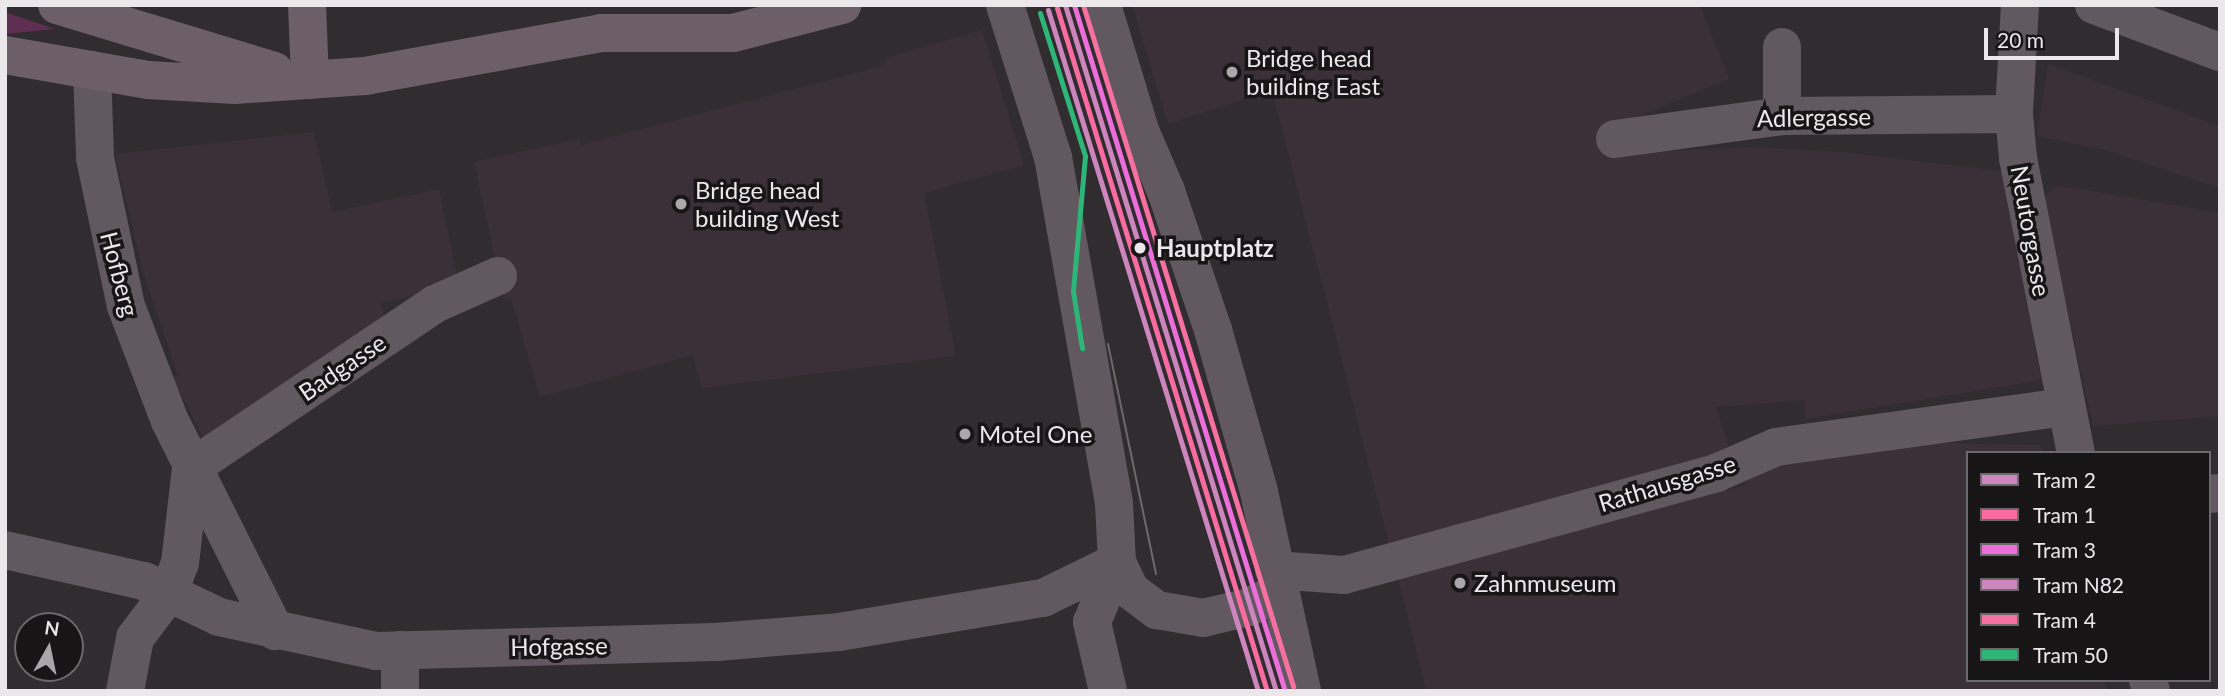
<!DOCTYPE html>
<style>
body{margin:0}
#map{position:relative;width:2225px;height:696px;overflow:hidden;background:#312c2f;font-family:Lato,sans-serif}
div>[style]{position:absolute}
.built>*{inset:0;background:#3b3038}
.green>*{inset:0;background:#5e2f52}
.street>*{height:38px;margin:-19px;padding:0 19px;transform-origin:19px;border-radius:19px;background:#62585f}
.primary>*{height:38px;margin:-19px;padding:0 19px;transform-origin:19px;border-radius:19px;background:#6c5f68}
.tram>*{height:2px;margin:-1px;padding:0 1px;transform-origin:1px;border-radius:1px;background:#6e686c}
.tram-1>*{height:5px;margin:-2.5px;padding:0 2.5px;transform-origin:2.5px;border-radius:2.5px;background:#cd85bd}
.tram-2>*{height:5px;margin:-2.5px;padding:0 2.5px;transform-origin:2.5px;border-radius:2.5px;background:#fa6ca1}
.tram-3>*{height:5px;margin:-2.5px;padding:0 2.5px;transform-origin:2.5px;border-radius:2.5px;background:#ec6eda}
.tram-4>*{height:5px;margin:-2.5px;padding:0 2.5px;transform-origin:2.5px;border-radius:2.5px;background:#cd85bd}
.tram-5>*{height:5px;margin:-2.5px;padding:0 2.5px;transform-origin:2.5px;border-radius:2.5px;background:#f670a0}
.tram-6>*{height:5px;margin:-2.5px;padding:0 2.5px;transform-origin:2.5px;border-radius:2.5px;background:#2db677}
.dots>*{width:19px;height:19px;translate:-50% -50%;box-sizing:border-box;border:4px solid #181517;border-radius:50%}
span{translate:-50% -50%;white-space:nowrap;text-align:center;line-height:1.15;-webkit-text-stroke:7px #181517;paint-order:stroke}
.poi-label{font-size:24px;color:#ebe7ea}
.left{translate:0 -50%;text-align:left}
.street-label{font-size:24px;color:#ebe7ea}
.stop-label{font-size:24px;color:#ebe7ea;font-weight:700}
.frame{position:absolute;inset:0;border:7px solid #ebe7ea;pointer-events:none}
.legend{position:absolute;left:1966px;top:451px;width:245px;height:231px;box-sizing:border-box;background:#181517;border:2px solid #6c696b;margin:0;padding:9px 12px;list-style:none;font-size:21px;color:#ebe7ea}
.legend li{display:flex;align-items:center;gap:14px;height:35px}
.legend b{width:35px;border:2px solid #6c696b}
.north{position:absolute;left:14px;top:612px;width:70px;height:70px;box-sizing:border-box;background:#181517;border:2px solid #6c696b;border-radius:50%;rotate:9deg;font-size:19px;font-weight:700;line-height:28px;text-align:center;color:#ebe7ea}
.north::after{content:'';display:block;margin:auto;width:24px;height:32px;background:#aaa6a9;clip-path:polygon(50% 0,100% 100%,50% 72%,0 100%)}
.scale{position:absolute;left:1984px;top:28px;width:135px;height:32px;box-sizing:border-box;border:4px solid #ebe7ea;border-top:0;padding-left:9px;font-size:21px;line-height:24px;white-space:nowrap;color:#ebe7ea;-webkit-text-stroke:5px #181517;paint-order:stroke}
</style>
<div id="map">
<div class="built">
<div style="clip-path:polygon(1132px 5px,1700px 5px,1729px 79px,1637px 117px,1615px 153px,1748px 147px,1842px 152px,2002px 171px,2041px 380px,1805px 419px,1804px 400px,1716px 407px,1731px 453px,1391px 551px,1272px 90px,1168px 124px)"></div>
<div style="clip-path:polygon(982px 30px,1024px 165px,924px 193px,956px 356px,702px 388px,693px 355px,540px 397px,511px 298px,504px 300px,474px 162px,579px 139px,581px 145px,886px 65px,885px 58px)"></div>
<div style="clip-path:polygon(2048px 64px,2220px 126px,2220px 188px,2109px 151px,2037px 136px)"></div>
<div style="clip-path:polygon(314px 132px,332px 212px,439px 189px,459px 285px,381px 303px,386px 324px,203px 437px,172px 377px,178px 375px,143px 272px,115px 154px)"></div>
<div style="clip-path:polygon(2057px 185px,2220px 213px,2220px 416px,2093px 426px,2043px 198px)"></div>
<div style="clip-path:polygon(1930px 443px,2040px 445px,2042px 453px,1968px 453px,1968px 680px,2105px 680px,2108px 691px,1426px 691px,1397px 575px,1746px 485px,1744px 469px)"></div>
</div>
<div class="green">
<div style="clip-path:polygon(5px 12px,55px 29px,5px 34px)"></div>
</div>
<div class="street">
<div style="left:1005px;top:5px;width:159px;rotate:72.5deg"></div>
<div style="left:1053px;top:157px;width:351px;rotate:80deg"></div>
<div style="left:1114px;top:503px;width:59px;rotate:87.1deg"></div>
<div style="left:1117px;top:562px;width:31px;rotate:65deg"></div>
<div style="left:1130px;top:590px;width:34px;rotate:37deg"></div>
<div style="left:1157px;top:610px;width:47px;rotate:9.9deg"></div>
<div style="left:1203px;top:618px;width:47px;rotate:-13.4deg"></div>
<div style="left:1249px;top:607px;width:33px;rotate:-27deg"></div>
<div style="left:1102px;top:5px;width:134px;rotate:73.1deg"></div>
<div style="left:1141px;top:133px;width:63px;rotate:66.7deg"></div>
<div style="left:1166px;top:191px;width:147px;rotate:71.3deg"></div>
<div style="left:1213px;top:330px;width:168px;rotate:74.1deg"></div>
<div style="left:1259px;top:492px;width:204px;rotate:77.8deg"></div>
<div style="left:2020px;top:5px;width:109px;rotate:93.2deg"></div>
<div style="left:2014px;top:114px;width:44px;rotate:84.8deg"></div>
<div style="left:2018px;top:158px;width:301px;rotate:78.9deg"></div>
<div style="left:2094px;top:5px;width:134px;rotate:20.5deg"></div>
<div style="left:92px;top:70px;width:88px;rotate:88deg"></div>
<div style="left:95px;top:158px;width:151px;rotate:78.2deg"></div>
<div style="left:126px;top:306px;width:123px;rotate:69.1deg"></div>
<div style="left:170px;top:421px;width:235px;rotate:63.4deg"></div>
<div style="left:1782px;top:116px;width:69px;rotate:-90deg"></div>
<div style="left:1615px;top:139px;width:169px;rotate:-7.8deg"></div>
<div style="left:1782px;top:116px;width:232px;rotate:-0.5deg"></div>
<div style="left:2209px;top:494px;width:11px;rotate:-5deg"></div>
<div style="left:5px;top:550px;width:142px;rotate:12.6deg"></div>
<div style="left:144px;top:581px;width:83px;rotate:25.6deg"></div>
<div style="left:219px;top:617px;width:161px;rotate:12.2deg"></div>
<div style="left:376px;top:651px;width:340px;rotate:-1.5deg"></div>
<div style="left:716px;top:642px;width:123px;rotate:-4.6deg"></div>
<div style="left:839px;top:632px;width:207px;rotate:-9.5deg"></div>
<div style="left:1043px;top:598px;width:82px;rotate:-25.9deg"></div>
<div style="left:1274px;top:570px;width:70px;rotate:4.1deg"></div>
<div style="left:1344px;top:575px;width:386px;rotate:-15.3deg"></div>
<div style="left:1716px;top:473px;width:65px;rotate:-23.4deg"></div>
<div style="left:1776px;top:447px;width:292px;rotate:-7.9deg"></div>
<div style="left:2148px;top:680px;width:11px;rotate:75deg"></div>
<div style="left:125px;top:691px;width:54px;rotate:-79.3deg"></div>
<div style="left:135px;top:638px;width:55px;rotate:-53.1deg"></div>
<div style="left:168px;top:594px;width:33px;rotate:-69deg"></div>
<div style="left:180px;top:563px;width:96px;rotate:-83.4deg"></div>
<div style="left:191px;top:468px;width:294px;rotate:-33.9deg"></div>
<div style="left:435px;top:304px;width:69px;rotate:-24deg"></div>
<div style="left:400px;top:691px;width:41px;rotate:-90deg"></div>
<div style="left:1108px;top:691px;width:71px;rotate:-103.1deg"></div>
<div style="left:1092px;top:622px;width:65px;rotate:-67.4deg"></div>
</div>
<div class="primary">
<div style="left:57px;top:5px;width:227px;rotate:16.9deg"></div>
<div style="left:307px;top:5px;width:75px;rotate:87.7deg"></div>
<div style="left:5px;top:55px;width:145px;rotate:9.9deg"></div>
<div style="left:148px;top:80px;width:87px;rotate:3.3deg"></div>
<div style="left:235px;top:85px;width:130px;rotate:-4deg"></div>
<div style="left:365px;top:76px;width:240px;rotate:-10.3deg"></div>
<div style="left:601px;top:33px;width:132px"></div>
<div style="left:733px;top:33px;width:113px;rotate:-14.4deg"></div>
</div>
<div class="tram">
<div style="left:1108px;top:344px;width:235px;rotate:78.2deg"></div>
</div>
<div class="tram-1">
<div style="left:1065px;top:5px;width:718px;rotate:72.9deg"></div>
</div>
<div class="tram-2">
<div style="left:1057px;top:8px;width:715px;rotate:72.91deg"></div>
</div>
<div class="tram-3">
<div style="left:1074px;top:5px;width:715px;rotate:72.91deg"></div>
</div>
<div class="tram-4">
<div style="left:1048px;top:10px;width:713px;rotate:72.86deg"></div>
</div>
<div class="tram-5">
<div style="left:1083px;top:5px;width:713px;rotate:72.86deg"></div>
</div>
<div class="tram-6">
<div style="left:1040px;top:13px;width:150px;rotate:72.5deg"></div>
<div style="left:1085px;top:156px;width:136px;rotate:95.1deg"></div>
<div style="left:1073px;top:291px;width:58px;rotate:81deg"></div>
</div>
<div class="dots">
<div style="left:1232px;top:72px;background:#aaa6a9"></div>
<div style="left:681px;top:204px;background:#aaa6a9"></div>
<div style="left:1140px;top:248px;background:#ebe7ea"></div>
<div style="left:965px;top:434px;background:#aaa6a9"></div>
<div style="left:1460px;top:583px;background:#aaa6a9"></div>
</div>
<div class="poi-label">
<span class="left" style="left:1246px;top:72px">Bridge head<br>building East</span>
<span class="left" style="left:695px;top:204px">Bridge head<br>building West</span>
<span class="left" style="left:979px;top:434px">Motel One</span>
<span class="left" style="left:1474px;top:583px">Zahnmuseum</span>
</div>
<div class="street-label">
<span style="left:1814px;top:117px;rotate:-1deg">Adlergasse</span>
<span style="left:2031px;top:231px;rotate:80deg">Neutorgasse</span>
<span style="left:120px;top:274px;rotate:75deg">Hofberg</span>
<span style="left:342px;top:367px;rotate:-34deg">Badgasse</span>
<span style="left:1667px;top:483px;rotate:-17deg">Rathausgasse</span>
<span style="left:559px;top:646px;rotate:-1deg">Hofgasse</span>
</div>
<div class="stop-label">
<span class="left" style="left:1156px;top:248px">Hauptplatz</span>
</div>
<div class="frame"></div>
<ul class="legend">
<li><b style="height:9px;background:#cd85bd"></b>Tram 2</li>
<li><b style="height:9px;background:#fa6ca1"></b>Tram 1</li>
<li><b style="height:9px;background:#ec6eda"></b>Tram 3</li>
<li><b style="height:9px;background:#cd85bd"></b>Tram N82</li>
<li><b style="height:9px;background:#f670a0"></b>Tram 4</li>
<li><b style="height:9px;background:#2db677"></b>Tram 50</li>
</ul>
<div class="north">N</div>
<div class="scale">20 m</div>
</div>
